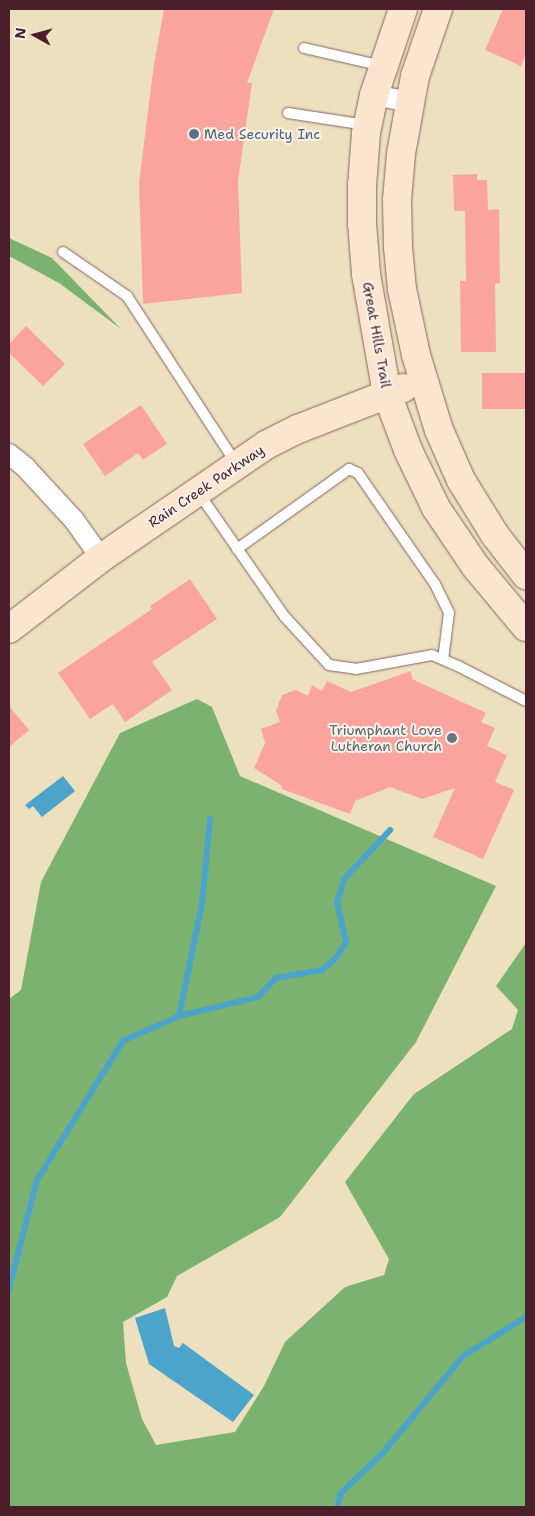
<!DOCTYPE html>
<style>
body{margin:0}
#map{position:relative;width:535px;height:1516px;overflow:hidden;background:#ece0bf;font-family:"Shantell Sans",sans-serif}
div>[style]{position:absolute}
.forest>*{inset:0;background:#7cb26f}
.water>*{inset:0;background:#4da4ca}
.stream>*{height:6px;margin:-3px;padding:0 3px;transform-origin:3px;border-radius:3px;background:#4da4ca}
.building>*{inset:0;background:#fba39e;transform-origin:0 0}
.roads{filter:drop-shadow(0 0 1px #83635f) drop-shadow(0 0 1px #83635f)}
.lane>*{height:10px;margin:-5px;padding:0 5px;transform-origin:5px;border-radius:5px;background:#fff}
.street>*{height:20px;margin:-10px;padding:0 10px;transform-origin:10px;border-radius:10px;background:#fff}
.secondary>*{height:28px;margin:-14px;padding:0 14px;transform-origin:14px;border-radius:14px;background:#fbe5cf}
.dots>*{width:14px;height:14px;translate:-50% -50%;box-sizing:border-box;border:2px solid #f7f3e8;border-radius:50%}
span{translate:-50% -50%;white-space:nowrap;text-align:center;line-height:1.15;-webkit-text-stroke:4px #f7f3e8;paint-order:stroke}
.service-label{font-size:14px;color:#4e5e75}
.left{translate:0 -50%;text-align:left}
.street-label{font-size:14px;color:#4a1f2b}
.worship-label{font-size:14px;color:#5b616d}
.right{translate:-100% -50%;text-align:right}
.frame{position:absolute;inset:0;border:10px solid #4a1f2b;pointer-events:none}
.north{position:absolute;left:10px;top:10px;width:50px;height:50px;-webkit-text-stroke:4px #f7f3e8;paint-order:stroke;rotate:277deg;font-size:14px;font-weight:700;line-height:20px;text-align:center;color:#4a1f2b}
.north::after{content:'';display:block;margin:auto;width:18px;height:22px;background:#4a1f2b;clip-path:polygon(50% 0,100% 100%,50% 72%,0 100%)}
</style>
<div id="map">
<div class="forest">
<div style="clip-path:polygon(9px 238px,52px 258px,121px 329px,59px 283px,9px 256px)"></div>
<div style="clip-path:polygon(197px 699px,212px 707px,240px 776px,496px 886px,416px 1042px,280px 1217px,177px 1276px,167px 1297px,123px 1322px,126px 1363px,142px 1419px,156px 1445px,235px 1432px,264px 1386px,285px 1342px,345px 1287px,384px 1275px,389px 1259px,345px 1182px,414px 1094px,512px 1029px,518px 1010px,496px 986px,526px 943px,526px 1507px,9px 1507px,9px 999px,21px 990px,41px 882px,120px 733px)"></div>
</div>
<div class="water">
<div style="clip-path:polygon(63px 776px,75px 791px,42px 817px,33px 806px,29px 809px,25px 805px)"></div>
<div style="clip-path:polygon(165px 1308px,174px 1346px,179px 1348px,183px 1343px,254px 1395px,233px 1422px,149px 1364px,135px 1318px)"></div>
</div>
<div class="stream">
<div style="left:179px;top:1016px;width:114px;rotate:-78.4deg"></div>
<div style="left:202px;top:904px;width:85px;rotate:-84.6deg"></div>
<div style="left:9px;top:1289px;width:113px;rotate:-75.6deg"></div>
<div style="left:37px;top:1180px;width:163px;rotate:-58.3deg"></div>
<div style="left:123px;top:1041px;width:61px;rotate:-24.1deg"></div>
<div style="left:179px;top:1016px;width:81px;rotate:-13.5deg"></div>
<div style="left:258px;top:997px;width:26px;rotate:-47deg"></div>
<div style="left:276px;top:978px;width:47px;rotate:-9.9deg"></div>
<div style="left:322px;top:970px;width:18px;rotate:-41deg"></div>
<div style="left:336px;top:958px;width:19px;rotate:-58deg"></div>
<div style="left:346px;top:942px;width:41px;rotate:-102.7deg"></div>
<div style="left:337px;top:902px;width:25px;rotate:-72deg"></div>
<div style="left:345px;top:878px;width:66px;rotate:-46.8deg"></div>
<div style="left:337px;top:1507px;width:15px;rotate:-74deg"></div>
<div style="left:341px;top:1493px;width:57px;rotate:-43.6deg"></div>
<div style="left:382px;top:1454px;width:127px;rotate:-50.4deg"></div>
<div style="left:463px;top:1356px;width:74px;rotate:-31.8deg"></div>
</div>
<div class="building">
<div style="clip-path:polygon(164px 9px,274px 9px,247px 83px,252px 83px,238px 181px,242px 293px,143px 304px,139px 183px,154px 64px)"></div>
<div style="clip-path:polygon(503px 9px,526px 9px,526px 54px,521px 66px,485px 50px)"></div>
<div style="clip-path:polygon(477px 174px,477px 180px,487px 180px,488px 210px,499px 209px,500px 283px,495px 284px,496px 352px,461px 352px,460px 281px,466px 281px,465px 211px,454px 211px,453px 175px)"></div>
<div style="clip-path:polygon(26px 326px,65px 364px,43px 386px,9px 353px,9px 344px)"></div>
<div style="left:482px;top:373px;width:44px;height:36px"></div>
<div style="clip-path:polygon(141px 405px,167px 444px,143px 460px,138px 453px,105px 476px,83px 444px)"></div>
<div style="clip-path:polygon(190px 579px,217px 619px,152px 662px,172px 690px,125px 722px,113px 704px,90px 719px,58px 673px,152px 609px,150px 606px)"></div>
<div style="clip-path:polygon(411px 671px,412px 679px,486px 713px,481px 722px,495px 728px,487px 746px,507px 755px,495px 782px,514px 790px,483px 859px,433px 837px,455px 788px,422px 799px,390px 787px,355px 801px,350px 814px,282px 789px,281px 785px,254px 768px,265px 743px,261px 729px,280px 722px,276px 711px,282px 695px,296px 690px,308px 696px,312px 685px,322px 691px,327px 681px,351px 692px)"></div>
<div style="clip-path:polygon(9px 706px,29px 730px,9px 747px)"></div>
</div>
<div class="roads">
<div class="lane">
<div style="left:304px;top:48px;width:80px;rotate:13deg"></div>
<div style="left:288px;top:113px;width:79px;rotate:8.7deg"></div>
<div style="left:63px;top:252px;width:78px;rotate:34.5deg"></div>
<div style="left:127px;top:296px;width:199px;rotate:56.9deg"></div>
<div style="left:198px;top:492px;width:152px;rotate:55.2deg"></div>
<div style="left:285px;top:617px;width:65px;rotate:47.5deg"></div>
<div style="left:329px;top:665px;width:27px;rotate:8deg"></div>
<div style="left:356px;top:669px;width:77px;rotate:-10.4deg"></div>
<div style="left:432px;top:655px;width:28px;rotate:23deg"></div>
<div style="left:458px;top:666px;width:76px;rotate:27.2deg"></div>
<div style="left:237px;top:549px;width:138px;rotate:-35.5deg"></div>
<div style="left:349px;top:469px;width:10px;rotate:24deg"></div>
<div style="left:358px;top:473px;width:135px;rotate:55.3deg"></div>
<div style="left:435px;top:584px;width:32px;rotate:64deg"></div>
<div style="left:449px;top:613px;width:47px;rotate:97.3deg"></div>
</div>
<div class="street">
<div style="left:374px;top:95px;width:36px;rotate:11deg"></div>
<div style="left:9px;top:454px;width:22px;rotate:39deg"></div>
<div style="left:26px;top:468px;width:71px;rotate:47.3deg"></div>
<div style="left:74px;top:520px;width:47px;rotate:54.6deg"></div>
</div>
<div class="secondary">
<div style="left:403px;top:9px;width:91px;rotate:108.6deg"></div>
<div style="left:374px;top:95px;width:39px;rotate:102deg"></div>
<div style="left:366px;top:133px;width:53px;rotate:94.3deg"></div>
<div style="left:362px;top:186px;width:37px;rotate:90deg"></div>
<div style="left:362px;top:223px;width:51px;rotate:85.5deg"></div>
<div style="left:366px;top:274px;width:122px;rotate:80.1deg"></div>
<div style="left:387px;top:394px;width:60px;rotate:69.4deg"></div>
<div style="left:408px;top:450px;width:64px;rotate:64.2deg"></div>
<div style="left:436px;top:508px;width:71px;rotate:55.9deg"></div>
<div style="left:476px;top:567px;width:78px;rotate:50.2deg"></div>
<div style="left:438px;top:9px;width:71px;rotate:108.9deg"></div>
<div style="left:415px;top:76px;width:79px;rotate:100.2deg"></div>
<div style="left:401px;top:154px;width:46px;rotate:95deg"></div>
<div style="left:397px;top:200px;width:47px;rotate:88.8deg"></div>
<div style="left:398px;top:247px;width:42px;rotate:84.6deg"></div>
<div style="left:402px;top:289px;width:67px;rotate:78deg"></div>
<div style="left:416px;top:355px;width:78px;rotate:73deg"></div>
<div style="left:439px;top:430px;width:55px;rotate:66.3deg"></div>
<div style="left:461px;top:480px;width:65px;rotate:58.3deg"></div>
<div style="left:495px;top:535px;width:51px;rotate:52.2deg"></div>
<div style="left:9px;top:629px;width:116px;rotate:-37.7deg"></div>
<div style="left:101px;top:558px;width:200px;rotate:-34.4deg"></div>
<div style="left:266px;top:445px;width:36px;rotate:-27deg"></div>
<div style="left:298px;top:429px;width:113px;rotate:-21.3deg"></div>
</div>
</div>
<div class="dots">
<div style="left:194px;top:134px;background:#5c6f8a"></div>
<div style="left:452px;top:738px;background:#6b7280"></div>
</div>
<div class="service-label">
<span class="left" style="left:204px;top:134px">Med Security Inc</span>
</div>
<div class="street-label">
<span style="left:377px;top:335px;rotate:80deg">Great Hills Trail</span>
<span style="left:206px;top:486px;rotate:-34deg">Rain Creek Parkway</span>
</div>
<div class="worship-label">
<span class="right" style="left:442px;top:738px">Triumphant Love<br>Lutheran Church</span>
</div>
<div class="frame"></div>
<div class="north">N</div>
</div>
